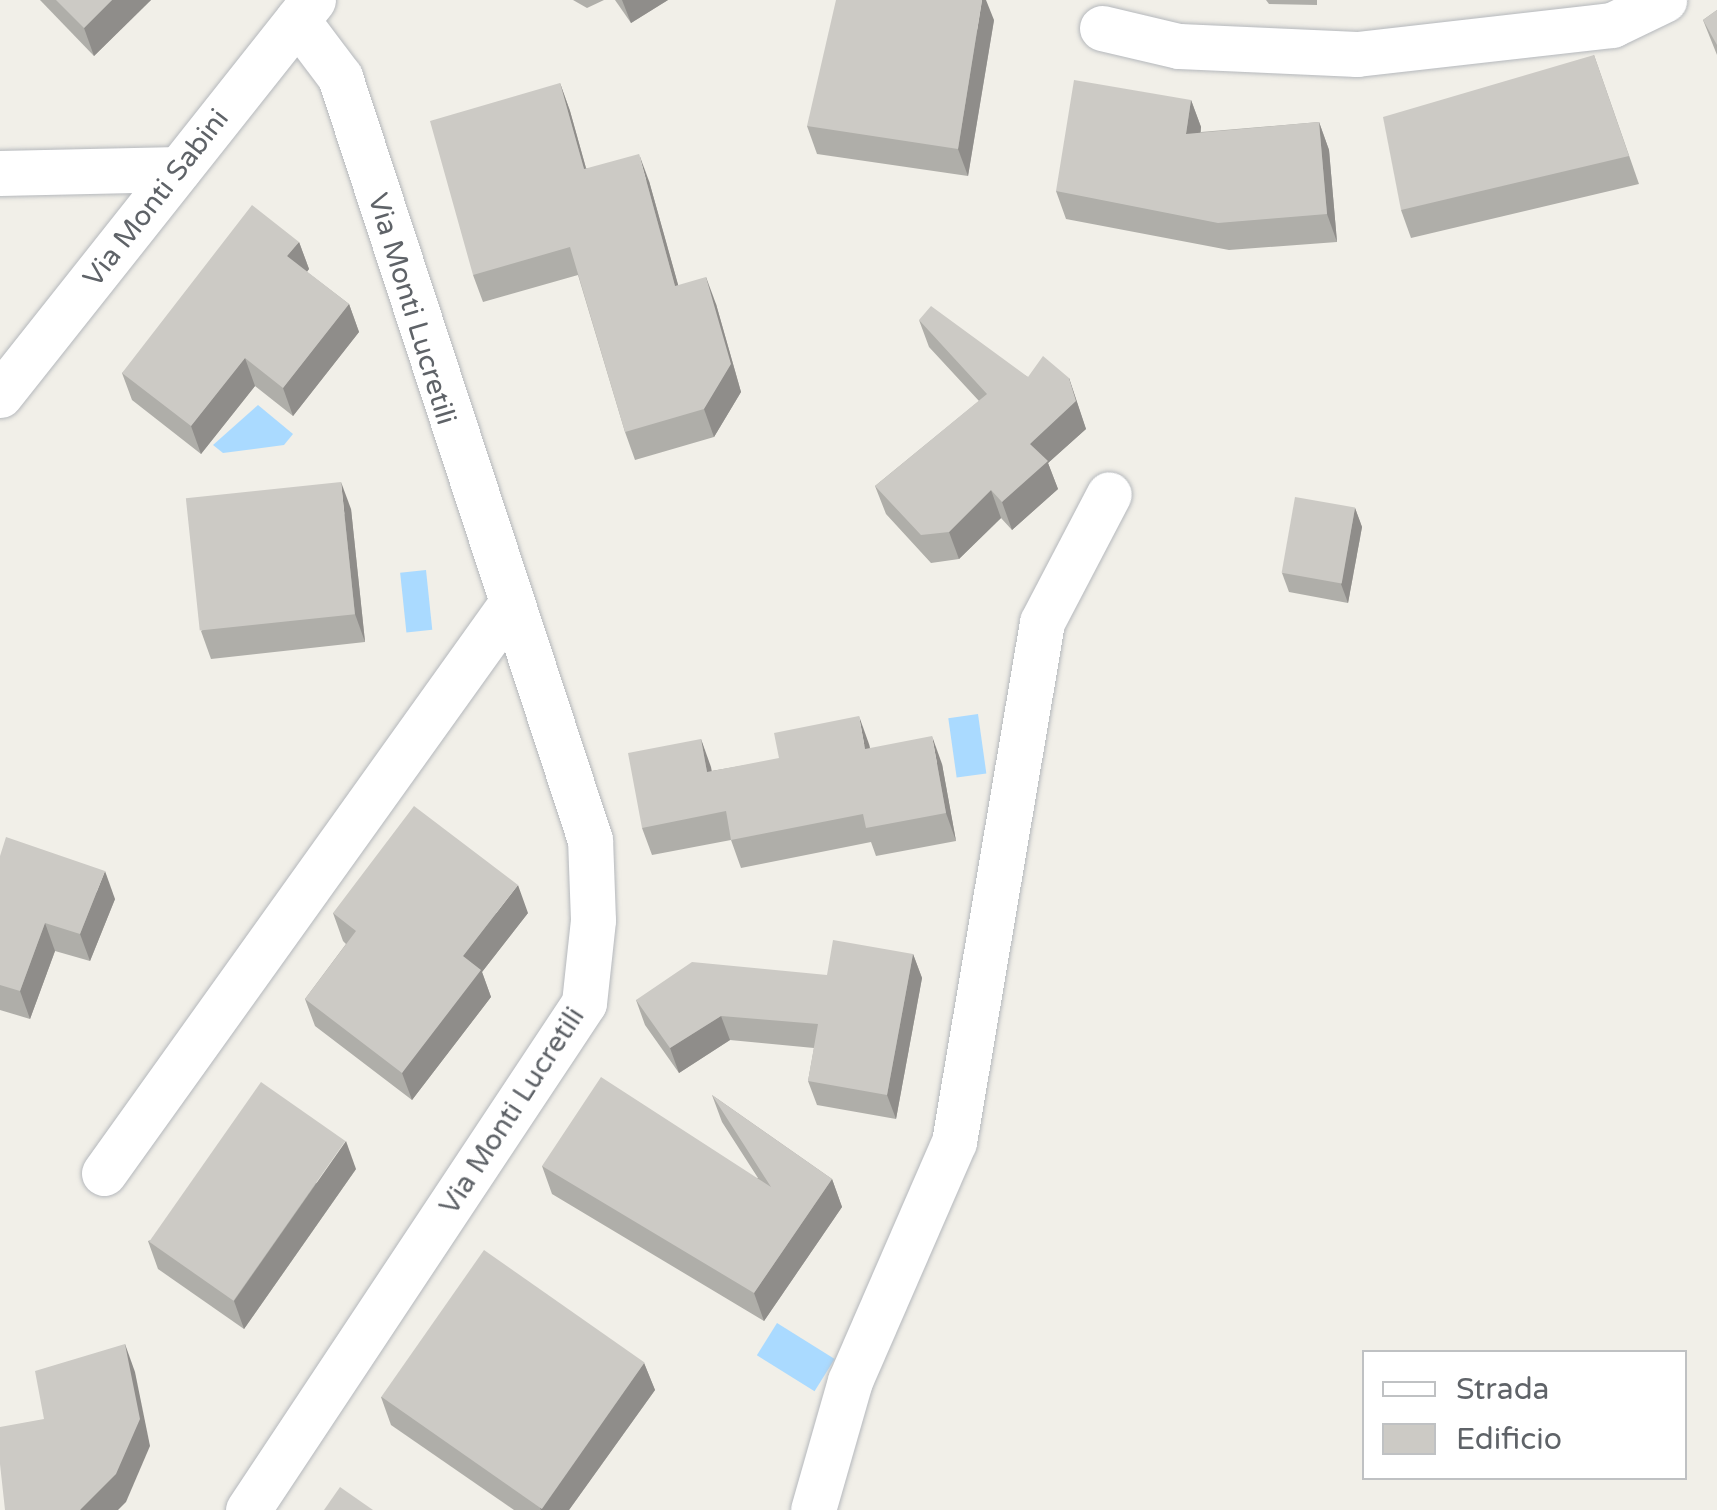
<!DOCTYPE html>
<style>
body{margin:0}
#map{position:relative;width:1717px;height:1510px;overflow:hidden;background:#f1efe8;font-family:"Varela Round",sans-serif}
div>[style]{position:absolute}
.water>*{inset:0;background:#aadaff;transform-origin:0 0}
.roads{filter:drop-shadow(0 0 2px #b5b8bc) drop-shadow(0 0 2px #b5b8bc)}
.street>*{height:45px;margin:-22.5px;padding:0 22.5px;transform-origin:22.5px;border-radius:22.5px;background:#fff}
.wall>*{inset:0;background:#afaea9}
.shaded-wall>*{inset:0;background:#8f8d8a}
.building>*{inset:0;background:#cccac5;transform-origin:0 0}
span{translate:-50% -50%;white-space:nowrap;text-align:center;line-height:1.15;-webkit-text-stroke:10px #fff;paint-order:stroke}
.street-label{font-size:28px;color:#5f6368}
.legend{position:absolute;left:1362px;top:1350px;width:325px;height:130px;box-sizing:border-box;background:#fff;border:2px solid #bfc1c3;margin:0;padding:12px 18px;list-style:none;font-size:30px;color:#5f6368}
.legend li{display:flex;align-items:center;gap:20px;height:50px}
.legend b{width:50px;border:2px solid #bfc1c3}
</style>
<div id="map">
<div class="water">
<div style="clip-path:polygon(258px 405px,293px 434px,284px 445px,223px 453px,213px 445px)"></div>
<div style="left:426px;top:570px;width:60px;height:26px;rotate:84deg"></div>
<div style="left:978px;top:714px;width:60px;height:30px;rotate:82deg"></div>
<div style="left:777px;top:1323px;width:68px;height:38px;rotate:32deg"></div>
</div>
<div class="roads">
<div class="street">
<div style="left:1102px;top:28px;width:79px;rotate:13.2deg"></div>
<div style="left:1179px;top:46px;width:178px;rotate:2.6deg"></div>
<div style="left:1357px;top:54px;width:257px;rotate:-6.5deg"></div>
<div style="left:1612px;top:25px;width:58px;rotate:-25.7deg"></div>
<div style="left:0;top:173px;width:179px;rotate:-1.3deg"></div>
<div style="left:0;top:395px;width:504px;rotate:-51.61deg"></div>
<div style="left:104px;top:1173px;width:695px;rotate:-54.43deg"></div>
<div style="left:248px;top:1510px;width:608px;rotate:-56.47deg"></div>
<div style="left:584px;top:1003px;width:83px;rotate:-83.8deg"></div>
<div style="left:593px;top:920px;width:80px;rotate:-92.1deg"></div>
<div style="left:590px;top:840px;width:803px;rotate:-108.14deg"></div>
<div style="left:340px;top:77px;width:71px;rotate:-127deg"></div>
<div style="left:813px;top:1510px;width:134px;rotate:-74deg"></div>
<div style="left:850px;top:1381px;width:261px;rotate:-66.5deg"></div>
<div style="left:954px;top:1142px;width:527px;rotate:-80.39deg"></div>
<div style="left:1042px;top:622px;width:144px;rotate:-62.4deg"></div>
</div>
</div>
<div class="wall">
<div style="clip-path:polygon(40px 0,151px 0,94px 56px)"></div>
<div style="clip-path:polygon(573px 0,604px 0,587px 8px)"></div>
<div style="clip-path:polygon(615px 0,668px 0,631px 23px)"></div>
<div style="clip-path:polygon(1266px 0,1317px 0,1317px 5px,1269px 4px)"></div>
<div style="clip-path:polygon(1717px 10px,1717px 55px,1703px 20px)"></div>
<div style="clip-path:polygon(994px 20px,968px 176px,817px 154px,807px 126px)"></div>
<div style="clip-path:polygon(1594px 55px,1639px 184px,1411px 238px,1401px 210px)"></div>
<div style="clip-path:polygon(560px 83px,570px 111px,586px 168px,649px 181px,678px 285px,716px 304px,741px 392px,714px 437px,635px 460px,625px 432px,578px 275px,483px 302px,473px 275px)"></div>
<div style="clip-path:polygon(1191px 100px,1201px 127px,1201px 132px,1319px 122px,1329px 150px,1337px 242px,1229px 250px,1066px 219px,1056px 191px)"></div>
<div style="clip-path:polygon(299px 242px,309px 269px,307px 272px,349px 304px,359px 332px,293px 416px,255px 386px,201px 454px,132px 400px,122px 373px)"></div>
<div style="clip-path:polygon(919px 320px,1028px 377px,1069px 378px,1086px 429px,1048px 463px,1058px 489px,1012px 530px,1001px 518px,959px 559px,931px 563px,886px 514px,875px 486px,979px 401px,929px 347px)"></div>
<div style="clip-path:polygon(1355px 508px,1362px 527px,1348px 603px,1289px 592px,1282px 573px)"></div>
<div style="clip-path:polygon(351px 509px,365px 642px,211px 659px,201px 631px)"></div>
<div style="clip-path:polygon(701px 739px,711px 771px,869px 744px,870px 748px,942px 764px,956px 841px,876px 856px,871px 842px,741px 868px,731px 840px,652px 855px,642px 828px)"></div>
<div style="clip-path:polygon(0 856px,115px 899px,90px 961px,55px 951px,30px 1019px,0 1010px)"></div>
<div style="clip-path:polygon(333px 913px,528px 913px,482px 972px,491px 997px,412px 1100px,315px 1026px,305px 999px,346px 944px,343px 941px)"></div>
<div style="clip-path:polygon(913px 954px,922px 978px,896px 1119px,817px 1105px,808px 1081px,814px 1048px,730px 1040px,679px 1073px,645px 1025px,636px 1000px,827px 975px)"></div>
<div style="clip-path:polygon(712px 1095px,832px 1179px,842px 1207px,764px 1321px,552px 1194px,542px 1166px,758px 1178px,722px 1122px)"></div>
<div style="clip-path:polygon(356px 1169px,244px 1329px,158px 1269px,148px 1241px)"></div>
<div style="clip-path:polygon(644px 1363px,655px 1390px,569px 1510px,514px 1510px,391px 1425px,381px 1397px)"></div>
</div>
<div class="shaded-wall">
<div style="clip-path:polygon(112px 0,151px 0,94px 56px,84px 28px)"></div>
<div style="clip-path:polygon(622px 0,668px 0,631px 23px)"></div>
<div style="clip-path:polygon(982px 0,986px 0,994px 20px,968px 176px,958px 149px)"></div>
<div style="clip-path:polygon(560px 83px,570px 111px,594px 197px,584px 169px)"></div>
<div style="clip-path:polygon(1191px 100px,1201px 127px,1196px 161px,1186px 134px)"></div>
<div style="clip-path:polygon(1319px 122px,1329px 150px,1337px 242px,1327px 214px)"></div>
<div style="clip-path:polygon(639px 154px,649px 181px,686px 313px,675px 286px)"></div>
<div style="clip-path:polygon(299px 242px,309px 269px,297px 284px,287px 256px)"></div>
<div style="clip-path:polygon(706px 277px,716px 304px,741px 392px,714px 437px,704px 409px)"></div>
<div style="clip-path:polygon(349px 304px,359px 332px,293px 416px,283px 388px)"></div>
<div style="clip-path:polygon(245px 358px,255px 386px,201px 454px,191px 426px)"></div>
<div style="clip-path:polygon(1069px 378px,1086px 429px,1048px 463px,1058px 489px,1012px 530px,1002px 502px,1030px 444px)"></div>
<div style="clip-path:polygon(341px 482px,351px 509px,365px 642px,355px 614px)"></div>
<div style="clip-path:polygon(991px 490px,1001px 518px,959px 559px,949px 532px)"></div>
<div style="clip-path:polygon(1355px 508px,1362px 527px,1348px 603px,1341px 584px)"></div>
<div style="clip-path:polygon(859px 716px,869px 744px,875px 777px,865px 749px)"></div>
<div style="clip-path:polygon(932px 736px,942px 764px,956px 841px,946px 813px)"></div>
<div style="clip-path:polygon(701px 739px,711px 767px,717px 800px,707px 772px)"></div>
<div style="clip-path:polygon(105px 871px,115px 899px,90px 961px,80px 934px)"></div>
<div style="clip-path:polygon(518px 885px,528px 913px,482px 972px,491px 997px,412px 1100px,402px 1073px,463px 956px)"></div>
<div style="clip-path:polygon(45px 923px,55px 951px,30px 1019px,20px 991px)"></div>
<div style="clip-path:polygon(913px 954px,922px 978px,896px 1119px,887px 1095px)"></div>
<div style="clip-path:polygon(721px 1016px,730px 1040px,679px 1073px,670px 1048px)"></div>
<div style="clip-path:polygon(346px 1141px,356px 1169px,244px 1329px,234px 1301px)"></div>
<div style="clip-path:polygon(832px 1179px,842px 1207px,764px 1321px,754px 1293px)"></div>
<div style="clip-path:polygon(125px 1344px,135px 1372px,150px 1446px,126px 1502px,118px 1510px,80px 1510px)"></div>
<div style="clip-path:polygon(644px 1363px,655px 1390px,569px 1510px,541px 1510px,540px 1508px)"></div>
</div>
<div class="building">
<div style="clip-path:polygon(56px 0,112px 0,84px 28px)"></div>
<div style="clip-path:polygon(836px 0,982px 0,958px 149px,807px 126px)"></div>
<div style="clip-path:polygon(1717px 10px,1717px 45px,1703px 20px)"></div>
<div style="clip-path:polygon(1594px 55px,1629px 156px,1401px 210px,1383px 117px)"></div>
<div style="clip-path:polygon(1074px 80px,1191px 100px,1186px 134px,1319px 122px,1327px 214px,1218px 223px,1056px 191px)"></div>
<div style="clip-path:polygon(560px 83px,584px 169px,639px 154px,675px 286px,706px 277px,731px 364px,704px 409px,625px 432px,570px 247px,473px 275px,430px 121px)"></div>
<div style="clip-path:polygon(252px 205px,299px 242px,287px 256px,349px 304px,283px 388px,245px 358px,191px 426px,122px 373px)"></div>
<div style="clip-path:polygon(931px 306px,1028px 377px,1043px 356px,1069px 378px,1076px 401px,1030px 444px,1048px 461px,1002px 502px,991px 490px,949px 532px,921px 535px,875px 486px,987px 394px,919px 320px)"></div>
<div style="left:341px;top:482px;width:133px;height:156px;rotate:84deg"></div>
<div style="left:1295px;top:497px;width:61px;height:77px;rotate:10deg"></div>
<div style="clip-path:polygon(859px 716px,865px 749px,932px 736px,946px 813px,866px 828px,863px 814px,731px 840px,726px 811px,642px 828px,628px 753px,701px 739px,707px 772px,779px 758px,774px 733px)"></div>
<div style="clip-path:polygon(414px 806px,518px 885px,463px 956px,481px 970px,402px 1073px,305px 999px,356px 931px,333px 913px)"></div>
<div style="clip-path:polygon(6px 837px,105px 871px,80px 934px,45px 923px,20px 991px,0 985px,0 856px)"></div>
<div style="clip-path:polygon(833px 940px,913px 954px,887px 1095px,808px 1081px,818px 1024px,721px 1016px,670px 1048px,636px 1000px,692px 962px,827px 975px)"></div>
<div style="clip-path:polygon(601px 1077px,771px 1187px,712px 1095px,832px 1179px,754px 1293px,542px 1166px)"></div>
<div style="left:261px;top:1082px;width:103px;height:195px;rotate:35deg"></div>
<div style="left:484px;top:1250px;width:196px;height:179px;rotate:35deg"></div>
<div style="clip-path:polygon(125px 1344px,140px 1419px,116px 1474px,80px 1510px,5px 1510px,0 1464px,0 1427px,44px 1419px,35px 1371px)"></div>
<div style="clip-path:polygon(340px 1487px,373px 1510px,324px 1510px)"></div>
</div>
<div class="street-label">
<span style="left:156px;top:198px;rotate:-52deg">Via Monti Sabini</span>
<span style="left:412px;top:309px;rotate:73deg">Via Monti Lucretili</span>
<span style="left:512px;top:1111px;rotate:-57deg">Via Monti Lucretili</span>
</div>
<ul class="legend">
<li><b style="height:12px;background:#fff"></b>Strada</li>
<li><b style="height:28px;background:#cccac5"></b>Edificio</li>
</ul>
</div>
